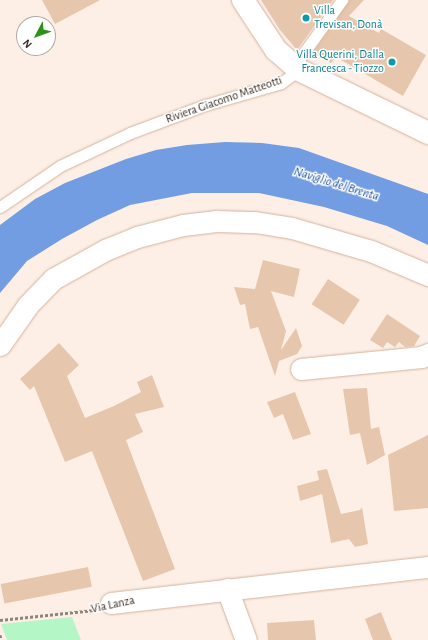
<!DOCTYPE html>
<meta charset="utf-8">
<style>
body{margin:0}
#map{position:relative;width:428px;height:640px;overflow:hidden;background:#fdefe6;font-family:"Alegreya Sans",sans-serif}
div>[style]{position:absolute}
.green>*{inset:0;background:#b5f6c7}
.water>*{inset:0;background:#729de2}
.building>*{inset:0;background:#e6c6ad;transform-origin:0 0}
.path>*{height:2.5px;margin-top:-1.25px;transform-origin:0;background:repeating-linear-gradient(90deg,#91847b 0 3px,transparent 0 5px)}
.roads{filter:drop-shadow(0 0 1px #d4b29c) drop-shadow(0 0 1px #d4b29c)}
.service>*{height:11px;margin:-5.5px;padding:0 5.5px;transform-origin:5.5px;border-radius:5.5px;background:#fff}
.minor>*{height:21px;margin:-10.5px;padding:0 10.5px;transform-origin:10.5px;border-radius:10.5px;background:#fff}
.tertiary>*{height:22px;margin:-11px;padding:0 11px;transform-origin:11px;border-radius:11px;background:#fff}
.dots>*{width:11px;height:11px;translate:-50% -50%;box-sizing:border-box;border:2px solid #fff;border-radius:50%}
span{translate:-50% -50%;white-space:nowrap;text-align:center;line-height:1.15;-webkit-text-stroke:3px #fff;paint-order:stroke}
.culture-label{font-size:12px;color:#0d838f}
.left{translate:0 -50%;text-align:left}
.right{translate:-100% -50%;text-align:right}
.street-label{font-size:12px;color:#382b22}
.water-label{font-size:13px;color:#2153a5;font-style:italic}
.north{position:absolute;left:16px;top:16px;width:40px;height:40px;box-sizing:border-box;background:#fff;border:1px solid #afaaa7;border-radius:50%;rotate:229deg;font-size:11px;font-weight:700;line-height:16px;text-align:center;color:#382b22}
.north::after{content:'';display:block;margin:auto;width:14px;height:18px;background:#2b9317;clip-path:polygon(50% 0,100% 100%,50% 72%,0 100%)}
</style>
<div id="map">
<div class="green">
<div style="clip-path:polygon(72px 617px,81px 640px,7px 640px,1px 624px)"></div>
</div>
<div class="water">
<div style="clip-path:polygon(225px 142px,262px 143px,299px 148px,428px 194px,428px 245px,387px 226px,324px 207px,259px 193px,192px 193px,130px 205px,97px 220px,62px 239px,27px 261px,0 293px,0 225px,35px 199px,65px 183px,126px 159px,156px 150px,187px 145px)"></div>
</div>
<div class="building">
<div style="clip-path:polygon(42px 0,100px 0,55px 24px)"></div>
<div style="clip-path:polygon(261px 0,333px 0,297px 50px,280px 30px)"></div>
<div style="clip-path:polygon(349px 0,364px 0,349px 16px,379px 33px,381px 29px,426px 55px,403px 96px,336px 57px,331px 63px,312px 53px)"></div>
<div style="clip-path:polygon(263px 260px,300px 269px,294px 297px,271px 291px,286px 331px,281px 350px,296px 328px,302px 346px,297px 354px,279px 361px,275px 376px,258px 327px,250px 329px,245px 304px,240px 305px,234px 287px,255px 289px)"></div>
<div style="left:328px;top:279px;width:38px;height:30px;rotate:33deg"></div>
<div style="clip-path:polygon(387px 314px,420px 336px,414px 346px,405px 347px,399px 342px,395px 347px,387px 342px,383px 348px,370px 340px)"></div>
<div style="clip-path:polygon(59px 343px,79px 365px,67px 376px,85px 418px,114px 406px,141px 392px,137px 382px,152px 375px,164px 407px,135px 414px,143px 432px,126px 440px,175px 569px,143px 581px,92px 451px,65px 462px,34px 386px,30px 390px,20px 379px)"></div>
<div style="clip-path:polygon(367px 388px,371px 429px,379px 427px,385px 455px,367px 465px,360px 433px,350px 435px,343px 389px)"></div>
<div style="clip-path:polygon(295px 392px,311px 434px,293px 440px,283px 414px,274px 418px,267px 402px)"></div>
<div style="clip-path:polygon(428px 435px,428px 508px,394px 511px,388px 455px)"></div>
<div style="clip-path:polygon(327px 469px,341px 514px,360px 510px,362px 507px,368px 544px,355px 547px,349px 539px,331px 543px,322px 494px,300px 501px,297px 486px,319px 480px,317px 471px)"></div>
<div style="left:88px;top:567px;width:20px;height:89px;rotate:79deg"></div>
<div style="clip-path:polygon(381px 612px,392px 640px,373px 640px,365px 619px)"></div>
<div style="clip-path:polygon(314px 620px,316px 640px,268px 640px,267px 623px)"></div>
</div>
<div class="path">
<div style="left:0;top:620px;width:95px;rotate:-6.1deg"></div>
<div style="left:0;top:635px;width:5px;rotate:68deg"></div>
</div>
<div class="roads">
<div class="service">
<div style="left:294px;top:66px;width:82px;rotate:-54deg"></div>
<div style="left:0;top:207px;width:73px;rotate:-34.3deg"></div>
<div style="left:60px;top:166px;width:77px;rotate:-25.2deg"></div>
<div style="left:130px;top:133px;width:80px;rotate:-20.5deg"></div>
<div style="left:205px;top:105px;width:79px;rotate:-16.1deg"></div>
<div style="left:281px;top:83px;width:22px;rotate:-36deg"></div>
</div>
<div class="minor">
<div style="left:0;top:345px;width:49px;rotate:-55deg"></div>
<div style="left:28px;top:305px;width:36px;rotate:-46deg"></div>
<div style="left:53px;top:279px;width:60px;rotate:-29.1deg"></div>
<div style="left:105px;top:250px;width:35px;rotate:-22deg"></div>
<div style="left:137px;top:237px;width:48px;rotate:-14.6deg"></div>
<div style="left:183px;top:225px;width:35px;rotate:-7deg"></div>
<div style="left:218px;top:221px;width:37px;rotate:2deg"></div>
<div style="left:255px;top:222px;width:37px;rotate:9deg"></div>
<div style="left:292px;top:228px;width:82px;rotate:16.2deg"></div>
<div style="left:371px;top:251px;width:62px;rotate:22.8deg"></div>
<div style="left:301px;top:369px;width:121px;rotate:-5.7deg"></div>
<div style="left:421px;top:357px;width:8px;rotate:-23deg"></div>
<div style="left:227px;top:589px;width:54px;rotate:69.6deg"></div>
<div style="left:111px;top:603px;width:319px;rotate:-6.5deg"></div>
</div>
<div class="tertiary">
<div style="left:243px;top:0;width:60px;rotate:56.6deg"></div>
<div style="left:276px;top:50px;width:30px;rotate:41deg"></div>
<div style="left:299px;top:70px;width:144px;rotate:26deg"></div>
</div>
</div>
<div class="dots">
<div style="left:306px;top:18px;background:#0f9aa8"></div>
<div style="left:392px;top:62px;background:#0f9aa8"></div>
</div>
<div class="culture-label">
<span class="left" style="left:314px;top:18px">Villa<br>Trevisan, Donà</span>
<span class="right" style="left:384px;top:62px">Villa Querini, Dalla<br>Francesca - Tiozzo</span>
</div>
<div class="street-label">
<span style="left:224px;top:100px;rotate:-19deg">Riviera Giacomo Matteotti</span>
<span style="left:113px;top:605px;rotate:-12deg">Via Lanza</span>
</div>
<div class="water-label">
<span style="left:336px;top:185px;rotate:17deg">Naviglio del Brenta</span>
</div>
<div class="north">N</div>
</div>
